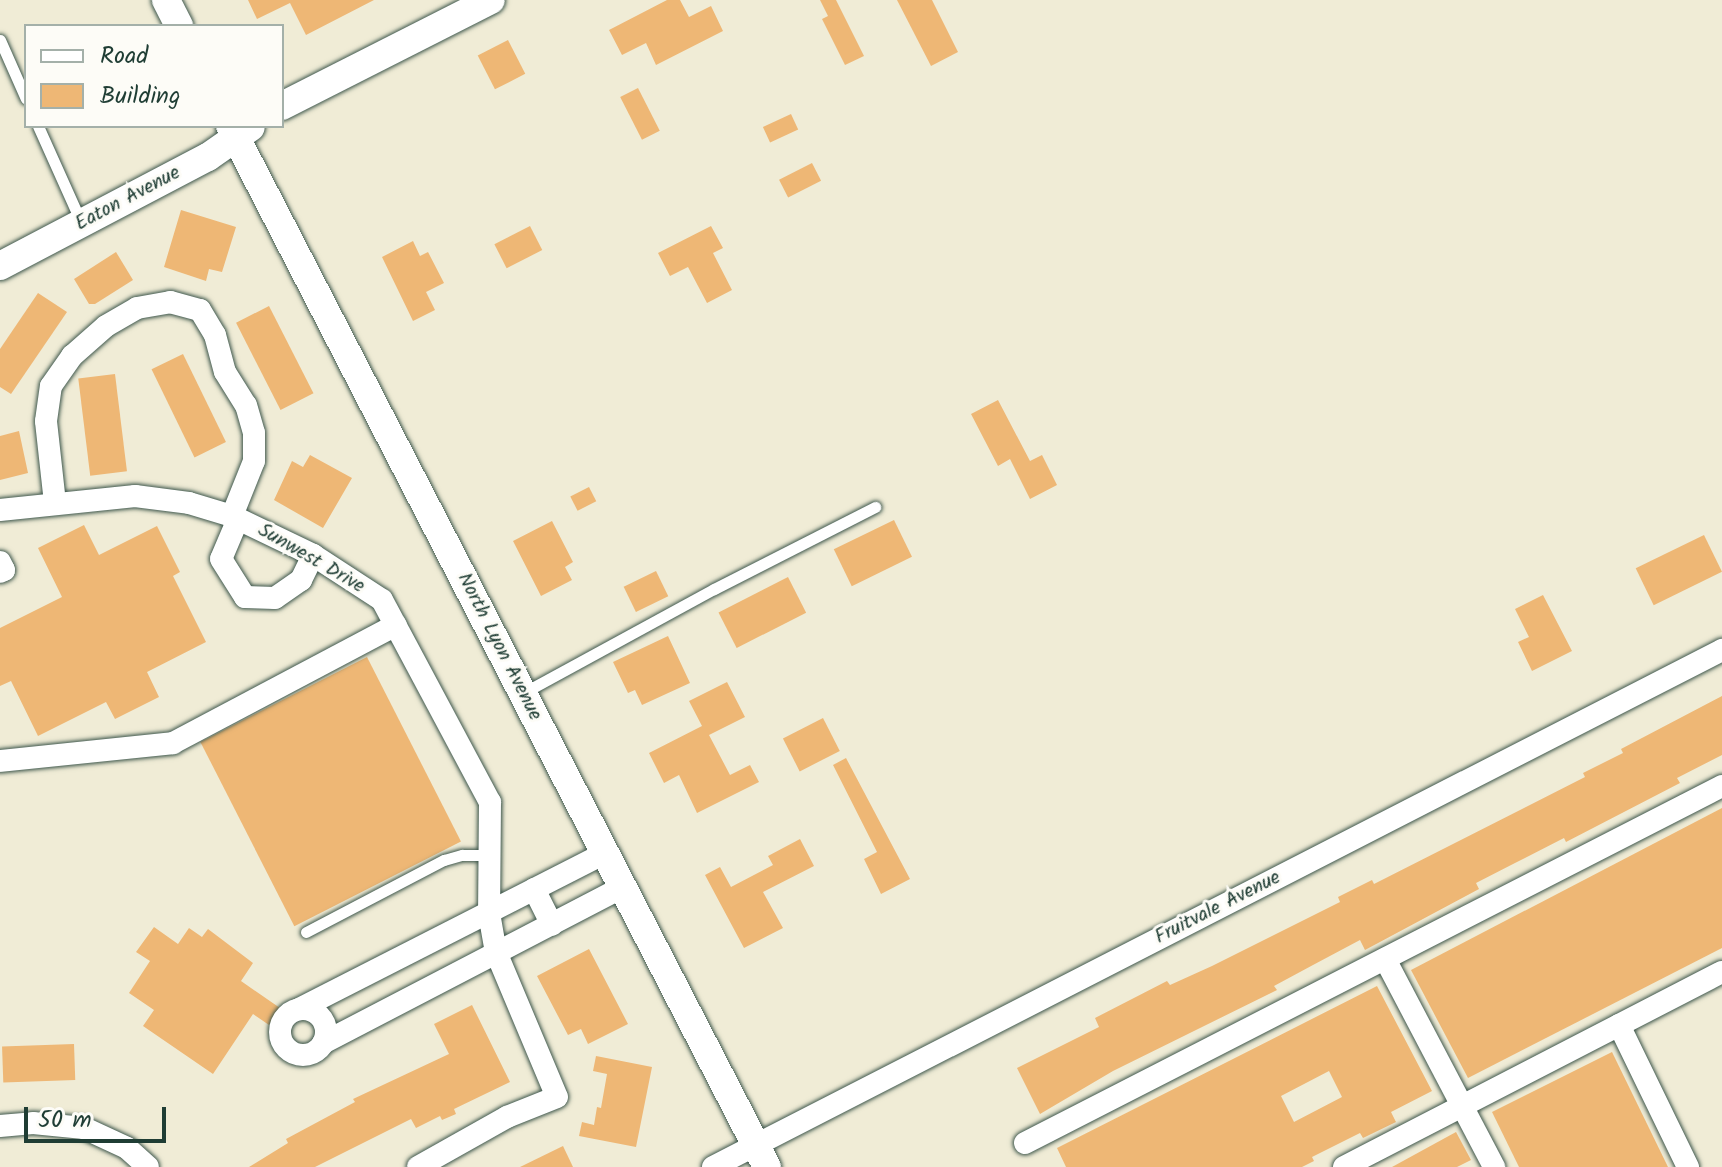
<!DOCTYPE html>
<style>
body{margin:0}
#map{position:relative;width:1722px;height:1167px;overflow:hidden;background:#f0ecd6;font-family:Kalam,sans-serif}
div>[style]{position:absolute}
.building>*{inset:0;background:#eeb775;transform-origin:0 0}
.roads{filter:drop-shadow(0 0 2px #3e574c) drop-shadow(0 0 2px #3e574c)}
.service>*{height:11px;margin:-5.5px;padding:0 5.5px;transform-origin:5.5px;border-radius:5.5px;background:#fff}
.minor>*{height:22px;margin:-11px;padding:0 11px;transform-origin:11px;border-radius:11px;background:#fff}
.minor>.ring{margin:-11px;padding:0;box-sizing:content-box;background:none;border:22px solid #fff;border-radius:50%}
.tertiary>*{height:28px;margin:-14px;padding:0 14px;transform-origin:14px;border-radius:14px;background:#fff}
span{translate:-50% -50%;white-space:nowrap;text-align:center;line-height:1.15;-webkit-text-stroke:6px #fdfcf7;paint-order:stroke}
.street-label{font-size:20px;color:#1f3d34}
.legend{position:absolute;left:24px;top:24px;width:260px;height:104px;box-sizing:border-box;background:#fdfcf7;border:2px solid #a4b0a9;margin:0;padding:10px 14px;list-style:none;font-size:24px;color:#1f3d34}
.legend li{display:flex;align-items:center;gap:16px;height:40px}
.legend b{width:40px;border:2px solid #a4b0a9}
.scale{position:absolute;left:24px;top:1107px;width:142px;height:36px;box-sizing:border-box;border:4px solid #1f3d34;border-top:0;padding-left:10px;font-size:24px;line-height:28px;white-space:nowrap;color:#1f3d34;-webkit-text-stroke:6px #fdfcf7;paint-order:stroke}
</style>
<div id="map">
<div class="building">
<div style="clip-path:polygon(248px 0,374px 0,306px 35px,290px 3px,257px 19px)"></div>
<div style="clip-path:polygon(667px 0,680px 0,689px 17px,711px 6px,723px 31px,656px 65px,646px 43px,622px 55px,609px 30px)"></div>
<div style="clip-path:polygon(820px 0,836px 0,864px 56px,845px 65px,822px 19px,828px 16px)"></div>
<div style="clip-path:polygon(897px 0,932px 0,958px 52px,931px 66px)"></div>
<div style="left:508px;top:40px;width:38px;height:34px;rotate:63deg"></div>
<div style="left:638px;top:88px;width:48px;height:20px;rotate:63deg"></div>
<div style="left:791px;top:114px;width:17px;height:31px;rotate:65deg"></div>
<div style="left:812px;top:163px;width:20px;height:37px;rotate:63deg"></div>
<div style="clip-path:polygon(181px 210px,236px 227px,222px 272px,209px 269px,206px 281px,164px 267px)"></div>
<div style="left:530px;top:226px;width:27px;height:40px;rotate:63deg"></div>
<div style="clip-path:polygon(711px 226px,723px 248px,713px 253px,732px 290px,707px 303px,688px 267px,670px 276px,658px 253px)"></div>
<div style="clip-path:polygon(413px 241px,420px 256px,428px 252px,444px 283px,426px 292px,435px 310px,413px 321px,382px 257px)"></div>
<div style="clip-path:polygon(116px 252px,133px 280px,95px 304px,89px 304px,74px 279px)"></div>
<div style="clip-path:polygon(38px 293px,67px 312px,11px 394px,0 387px,0 349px)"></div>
<div style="left:269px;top:306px;width:98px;height:37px;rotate:63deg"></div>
<div style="left:183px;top:354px;width:98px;height:35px;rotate:64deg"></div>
<div style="left:115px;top:374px;width:98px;height:37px;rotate:83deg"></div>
<div style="clip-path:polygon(998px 400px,1030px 461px,1042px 455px,1057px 485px,1030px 499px,1010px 459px,998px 466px,971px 414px)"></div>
<div style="clip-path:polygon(19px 431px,28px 473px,0 480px,0 436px)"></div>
<div style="clip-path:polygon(310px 455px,352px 478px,323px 528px,274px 500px,292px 461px,303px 467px)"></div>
<div style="left:589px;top:487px;width:16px;height:21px;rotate:63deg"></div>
<div style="left:894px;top:520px;width:41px;height:67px;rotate:64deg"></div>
<div style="clip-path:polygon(552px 521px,573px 562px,565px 567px,572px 580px,541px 596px,513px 541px)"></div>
<div style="clip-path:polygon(84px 525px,99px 555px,157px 526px,180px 572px,173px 576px,206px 642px,147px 672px,159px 697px,115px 719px,106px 702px,38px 736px,11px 681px,0 686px,0 628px,62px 597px,38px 548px)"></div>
<div style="left:1704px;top:535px;width:41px;height:76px;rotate:64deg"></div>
<div style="left:656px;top:571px;width:28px;height:36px;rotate:64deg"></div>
<div style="left:788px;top:577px;width:40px;height:78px;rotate:63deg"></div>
<div style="clip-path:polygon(1543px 595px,1572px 651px,1532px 671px,1518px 642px,1529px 637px,1515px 609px)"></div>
<div style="clip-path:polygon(668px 636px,690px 683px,642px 705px,635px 690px,628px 693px,613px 662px)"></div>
<div style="left:367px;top:657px;width:207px;height:187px;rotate:63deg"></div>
<div style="clip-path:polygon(727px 682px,745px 717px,709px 735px,730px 775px,750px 765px,759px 782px,697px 813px,679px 775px,664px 783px,649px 753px,702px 726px,689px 701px)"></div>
<div style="clip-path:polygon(1722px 696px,1722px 755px,1677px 778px,1680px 783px,1566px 842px,1564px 838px,1515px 863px,1476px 883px,1479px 889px,1365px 950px,1360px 940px,1313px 965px,1274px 986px,1277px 990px,1113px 1071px,1040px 1114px,1017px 1068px,1099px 1027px,1095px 1018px,1167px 981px,1170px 985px,1212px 966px,1340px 902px,1338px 897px,1372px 880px,1374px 884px,1585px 777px,1583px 773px,1623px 753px,1621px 749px)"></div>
<div style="left:823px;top:718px;width:37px;height:45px;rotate:63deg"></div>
<div style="clip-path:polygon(846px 758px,910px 879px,881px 894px,864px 859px,877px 852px,833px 765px)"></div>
<div style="clip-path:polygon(1722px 808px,1722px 948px,1468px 1078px,1411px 970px)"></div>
<div style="clip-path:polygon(800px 839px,814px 866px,763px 892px,783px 928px,744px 948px,705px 875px,720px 867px,731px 887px,773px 865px,768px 856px)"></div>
<div style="clip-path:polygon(154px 927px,178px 944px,189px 928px,202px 937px,208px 929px,253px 963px,241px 981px,280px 1008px,269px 1025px,253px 1014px,213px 1074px,143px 1026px,154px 1010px,129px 993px,150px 961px,136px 952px)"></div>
<div style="clip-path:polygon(589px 949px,628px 1024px,588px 1044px,581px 1029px,568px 1035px,537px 976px)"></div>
<div style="clip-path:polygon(evenodd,1377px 986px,1432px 1091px,1391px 1112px,1396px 1122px,1363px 1138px,1360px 1133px,1312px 1157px,1314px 1161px,1302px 1167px,1066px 1167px,1057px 1148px,1377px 986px,1329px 1071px,1342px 1097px,1294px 1122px,1281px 1096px,1329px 1071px)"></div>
<div style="clip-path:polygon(472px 1005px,510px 1082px,454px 1109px,456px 1114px,442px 1120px,440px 1116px,416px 1128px,411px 1119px,315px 1167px,249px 1167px,288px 1143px,286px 1139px,355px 1102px,353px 1099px,449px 1054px,434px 1024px)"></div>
<div style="left:74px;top:1044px;width:36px;height:72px;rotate:88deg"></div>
<div style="clip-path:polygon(1612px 1052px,1668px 1167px,1519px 1167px,1492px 1112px)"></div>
<div style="clip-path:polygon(596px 1056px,652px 1067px,636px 1147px,579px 1136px,582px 1122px,594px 1125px,597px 1107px,601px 1108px,607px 1074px,593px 1071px)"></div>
<div style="clip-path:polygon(1456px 1132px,1471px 1160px,1457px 1167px,1392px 1167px)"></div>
<div style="clip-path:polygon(563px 1146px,573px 1167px,520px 1167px)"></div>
</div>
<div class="roads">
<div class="service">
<div style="left:0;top:40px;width:64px;rotate:66.2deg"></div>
<div style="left:38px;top:126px;width:105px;rotate:65.9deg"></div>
<div style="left:523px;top:693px;width:217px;rotate:-28.6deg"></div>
<div style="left:714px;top:589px;width:181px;rotate:-27deg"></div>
<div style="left:306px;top:932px;width:156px;rotate:-27.6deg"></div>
<div style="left:444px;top:860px;width:19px;rotate:-16deg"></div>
<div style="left:462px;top:855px;width:28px"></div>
</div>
<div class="minor">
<div style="left:55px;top:503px;width:82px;rotate:-96.3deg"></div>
<div style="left:46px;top:421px;width:35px;rotate:-82deg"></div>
<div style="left:51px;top:386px;width:37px;rotate:-55deg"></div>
<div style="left:72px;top:356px;width:45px;rotate:-41.4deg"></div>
<div style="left:106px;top:326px;width:36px;rotate:-30deg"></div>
<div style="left:137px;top:308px;width:34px;rotate:-10deg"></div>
<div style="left:170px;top:302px;width:31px;rotate:15deg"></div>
<div style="left:200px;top:310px;width:29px;rotate:59deg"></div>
<div style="left:215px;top:335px;width:38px;rotate:75deg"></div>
<div style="left:225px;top:372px;width:39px;rotate:58deg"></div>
<div style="left:246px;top:405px;width:29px;rotate:74deg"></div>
<div style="left:254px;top:433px;width:28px;rotate:90deg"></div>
<div style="left:254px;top:461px;width:59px;rotate:111.8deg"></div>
<div style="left:0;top:510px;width:136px;rotate:-5.9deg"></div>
<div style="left:135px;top:496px;width:54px;rotate:7.4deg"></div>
<div style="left:189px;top:503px;width:45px;rotate:16.8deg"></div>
<div style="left:232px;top:516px;width:90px;rotate:25.7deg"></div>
<div style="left:313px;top:555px;width:82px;rotate:33.1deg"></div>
<div style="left:382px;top:600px;width:229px;rotate:61.9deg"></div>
<div style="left:490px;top:802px;width:111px;rotate:90.5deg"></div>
<div style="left:489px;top:913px;width:40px;rotate:80deg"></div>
<div style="left:496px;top:952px;width:157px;rotate:67.2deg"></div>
<div style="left:557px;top:1097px;width:54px;rotate:158.2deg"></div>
<div style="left:507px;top:1117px;width:102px;rotate:150.7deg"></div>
<div style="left:238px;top:519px;width:43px;rotate:113deg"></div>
<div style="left:221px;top:559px;width:45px;rotate:57.7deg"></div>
<div style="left:245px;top:597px;width:30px;rotate:2deg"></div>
<div style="left:275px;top:598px;width:32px;rotate:-35deg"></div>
<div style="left:301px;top:580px;width:28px;rotate:-64deg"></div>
<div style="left:0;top:562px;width:9px;rotate:63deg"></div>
<div style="left:4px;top:570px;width:4px;rotate:153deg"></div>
<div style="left:0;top:761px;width:174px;rotate:-5.9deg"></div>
<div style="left:173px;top:743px;width:252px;rotate:-27.9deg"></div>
<div style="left:534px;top:889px;width:40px;rotate:63.4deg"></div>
<div style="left:1385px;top:959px;width:235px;rotate:62.3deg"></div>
<div style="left:299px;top:1009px;width:343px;rotate:-27deg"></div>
<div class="ring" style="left:280px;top:1009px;width:24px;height:24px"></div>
<div style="left:1619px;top:1025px;width:158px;rotate:64.1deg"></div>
<div style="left:323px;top:1043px;width:338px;rotate:-27.5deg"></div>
<div style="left:0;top:1126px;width:33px;rotate:-5deg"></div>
<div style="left:33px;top:1123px;width:51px;rotate:5.6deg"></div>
<div style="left:84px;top:1128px;width:47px;rotate:24.9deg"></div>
<div style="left:127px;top:1148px;width:28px;rotate:42deg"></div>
<div style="left:1025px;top:1143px;width:783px;rotate:-27.12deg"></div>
<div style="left:713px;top:1167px;width:1134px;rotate:-27.13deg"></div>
<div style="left:1344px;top:1167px;width:425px;rotate:-27.3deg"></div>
</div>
<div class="tertiary">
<div style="left:166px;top:0;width:29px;rotate:63deg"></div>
<div style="left:282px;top:106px;width:234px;rotate:-26.9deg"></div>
<div style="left:230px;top:126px;width:1171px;rotate:62.71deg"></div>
<div style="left:0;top:266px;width:235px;rotate:-27.7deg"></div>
<div style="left:208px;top:157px;width:52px;rotate:-34.9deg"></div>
</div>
</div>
<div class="street-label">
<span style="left:128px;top:199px;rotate:-28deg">Eaton Avenue</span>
<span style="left:311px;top:559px;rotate:30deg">Sunwest Drive</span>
<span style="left:499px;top:647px;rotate:63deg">North Lyon Avenue</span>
<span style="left:1218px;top:908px;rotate:-27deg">Fruitvale Avenue</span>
</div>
<ul class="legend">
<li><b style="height:10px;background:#fff"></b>Road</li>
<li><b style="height:22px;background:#eeb775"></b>Building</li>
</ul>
<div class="scale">50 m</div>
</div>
